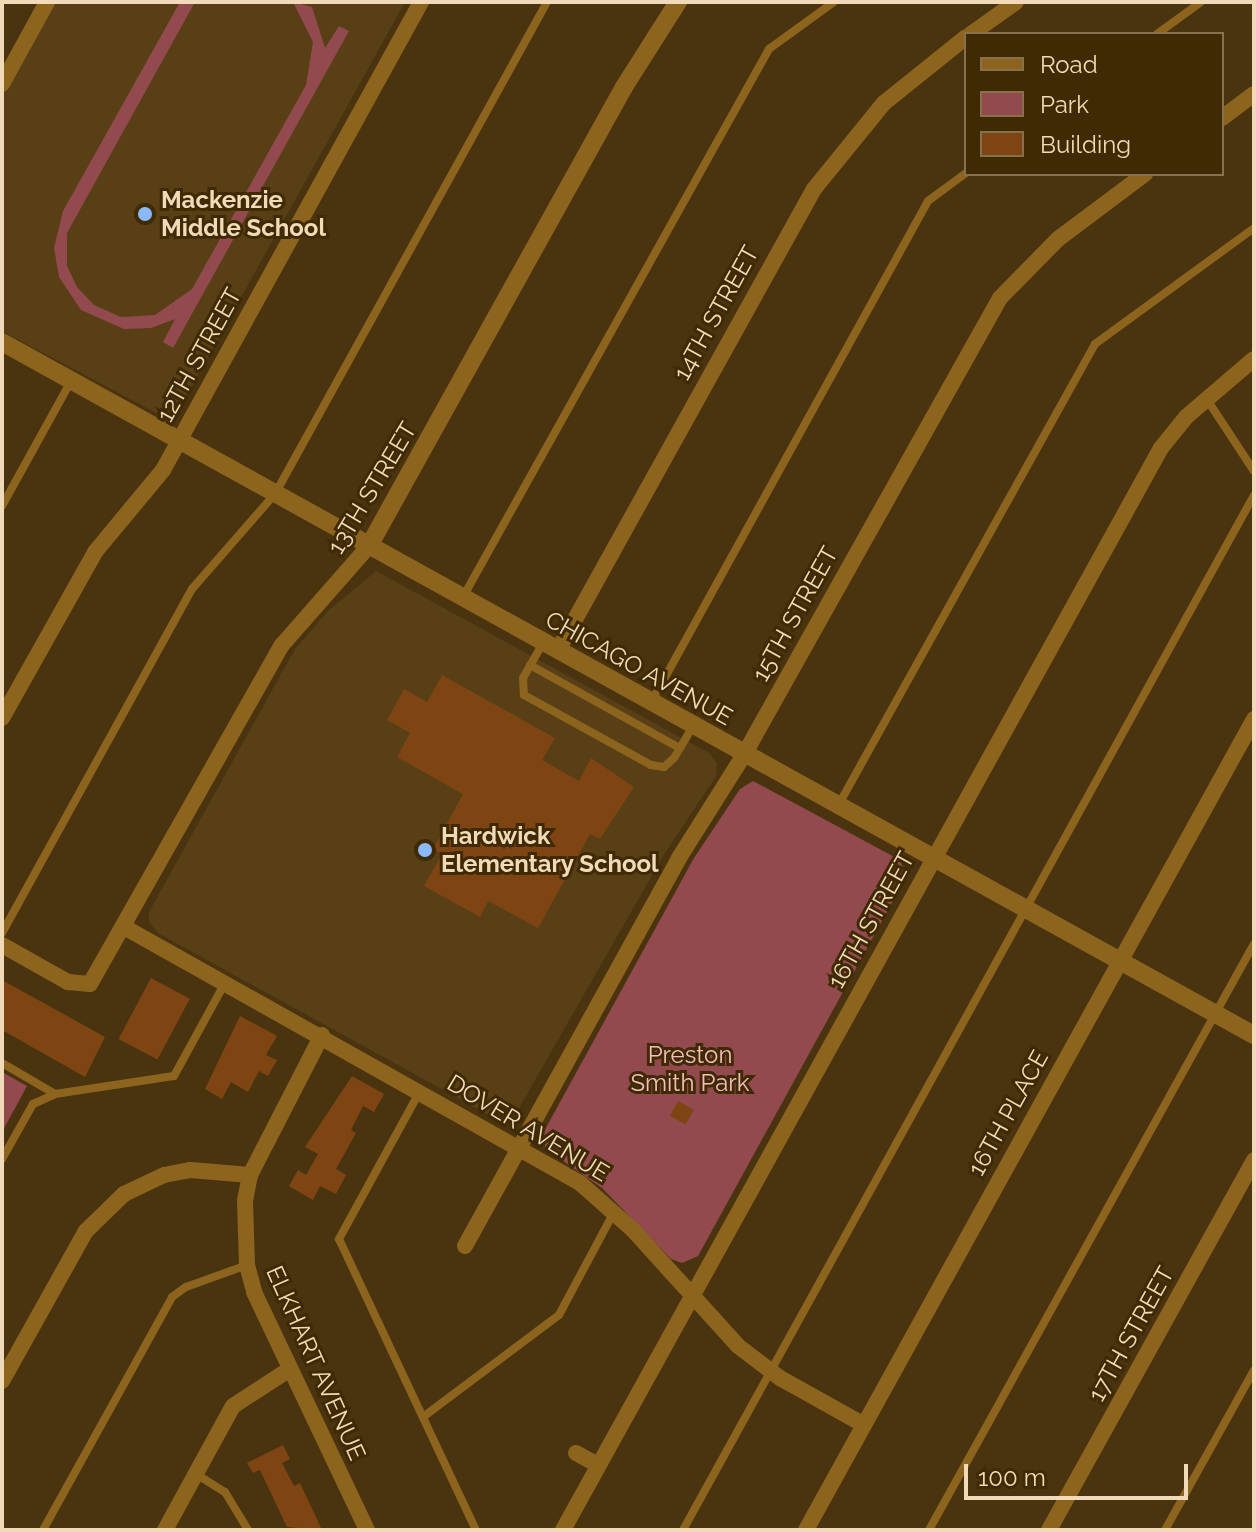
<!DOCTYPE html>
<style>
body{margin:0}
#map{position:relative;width:1256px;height:1532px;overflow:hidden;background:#4a3410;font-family:Raleway,sans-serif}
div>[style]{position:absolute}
.built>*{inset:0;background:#583f16}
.green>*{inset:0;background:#934a4f}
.building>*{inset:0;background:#7e4513;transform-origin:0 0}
.service>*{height:8px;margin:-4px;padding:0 4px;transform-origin:4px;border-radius:4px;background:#8d641e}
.minor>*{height:16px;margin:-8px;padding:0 8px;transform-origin:8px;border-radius:8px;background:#8d641e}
.tertiary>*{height:18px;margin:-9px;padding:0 9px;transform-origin:9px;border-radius:9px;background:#8d641e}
.dots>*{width:22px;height:22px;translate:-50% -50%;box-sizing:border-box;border:4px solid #3f2a04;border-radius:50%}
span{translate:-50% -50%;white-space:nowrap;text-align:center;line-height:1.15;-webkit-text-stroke:6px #3f2a04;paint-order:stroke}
.poi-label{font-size:24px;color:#f1daba;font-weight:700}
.left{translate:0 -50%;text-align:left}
.street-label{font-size:24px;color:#f1daba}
.park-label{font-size:24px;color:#f3bdbf}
.frame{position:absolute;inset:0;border:4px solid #f1daba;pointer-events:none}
.legend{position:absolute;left:964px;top:32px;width:260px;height:144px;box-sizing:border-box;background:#3f2a04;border:2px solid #86704d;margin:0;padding:10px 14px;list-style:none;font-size:24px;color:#f1daba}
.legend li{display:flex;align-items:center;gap:16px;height:40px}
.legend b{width:40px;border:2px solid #86704d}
.scale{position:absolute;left:964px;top:1464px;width:224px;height:36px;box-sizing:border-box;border:4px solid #f1daba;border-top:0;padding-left:10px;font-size:24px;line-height:28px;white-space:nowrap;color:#f1daba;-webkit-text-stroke:6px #3f2a04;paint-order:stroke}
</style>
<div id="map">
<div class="built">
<div style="clip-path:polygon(54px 2px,405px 2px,180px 407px,166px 418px,2px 331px,2px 96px)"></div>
<div style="clip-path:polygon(376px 571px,709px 753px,717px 763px,716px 776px,663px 856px,511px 1122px,498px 1120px,158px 933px,149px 922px,149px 912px,295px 649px,328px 611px)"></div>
</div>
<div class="green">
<div style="clip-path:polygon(180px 2px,195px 2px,67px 233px,67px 266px,77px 287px,94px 305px,121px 317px,155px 315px,192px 289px,306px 85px,313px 42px,293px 2px,312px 7px,325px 48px,339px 26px,349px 31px,173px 348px,163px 342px,175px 319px,151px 328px,124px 329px,81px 310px,59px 277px,54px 248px,63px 211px)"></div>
<div style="clip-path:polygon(753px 781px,900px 860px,906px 877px,698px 1256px,682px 1263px,671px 1259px,602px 1188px,546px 1149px,542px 1135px,694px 858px,740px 789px)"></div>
<div style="clip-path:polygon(2px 1072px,27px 1086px,2px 1132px)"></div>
</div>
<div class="building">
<div style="clip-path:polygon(442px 675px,555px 738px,542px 760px,579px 781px,591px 758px,634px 787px,600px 839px,590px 834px,538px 928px,488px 901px,480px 917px,424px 886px,442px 854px,433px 849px,463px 794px,397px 757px,410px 733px,387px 720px,404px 689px,427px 702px)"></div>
<div style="left:151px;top:978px;width:44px;height:69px;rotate:28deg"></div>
<div style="clip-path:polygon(2px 980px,105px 1037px,85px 1077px,2px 1030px)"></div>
<div style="clip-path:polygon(240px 1016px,277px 1036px,266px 1055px,277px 1060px,268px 1076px,259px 1071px,248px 1092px,231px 1082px,222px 1099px,205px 1089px)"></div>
<div style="clip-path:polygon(352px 1076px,384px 1094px,374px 1112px,363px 1106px,351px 1130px,356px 1133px,336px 1169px,346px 1175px,336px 1194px,320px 1186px,313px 1200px,289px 1186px,298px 1170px,306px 1175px,318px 1154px,305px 1147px)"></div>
<div style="left:678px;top:1101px;width:18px;height:17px;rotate:29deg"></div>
<div style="clip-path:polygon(283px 1445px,290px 1459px,282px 1463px,294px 1486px,300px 1483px,322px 1530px,287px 1527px,260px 1470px,253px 1473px,247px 1463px)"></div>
</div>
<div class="service">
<div style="left:1157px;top:34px;width:54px;rotate:-36deg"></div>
<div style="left:1206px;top:398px;width:87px;rotate:56.7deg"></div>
<div style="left:2px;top:506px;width:143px;rotate:-61.1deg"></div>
<div style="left:463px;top:597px;width:628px;rotate:-60.82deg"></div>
<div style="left:769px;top:49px;width:80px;rotate:-35.9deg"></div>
<div style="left:543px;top:643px;width:40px;rotate:119.7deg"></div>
<div style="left:523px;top:678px;width:17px;rotate:87deg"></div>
<div style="left:524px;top:695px;width:145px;rotate:28.9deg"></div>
<div style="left:651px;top:765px;width:13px;rotate:9deg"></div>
<div style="left:664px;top:767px;width:13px;rotate:-42deg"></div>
<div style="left:674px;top:758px;width:37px;rotate:-59deg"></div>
<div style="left:530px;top:665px;width:171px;rotate:29deg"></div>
<div style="left:652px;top:701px;width:571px;rotate:-61.1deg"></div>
<div style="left:928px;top:201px;width:47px;rotate:-36.4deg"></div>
<div style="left:839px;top:804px;width:526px;rotate:-60.9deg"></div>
<div style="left:1095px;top:344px;width:197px;rotate:-36.1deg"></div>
<div style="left:2px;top:933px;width:393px;rotate:-61.1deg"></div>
<div style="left:192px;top:589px;width:126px;rotate:-48.9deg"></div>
<div style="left:275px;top:494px;width:562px;rotate:-61.06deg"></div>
<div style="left:2px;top:1063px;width:61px;rotate:30.3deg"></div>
<div style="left:420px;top:1091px;width:169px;rotate:118.7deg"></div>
<div style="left:339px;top:1239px;width:322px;rotate:64.8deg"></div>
<div style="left:2px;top:1159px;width:63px;rotate:-60.6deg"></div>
<div style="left:33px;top:1104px;width:24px;rotate:-24deg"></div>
<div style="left:55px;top:1094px;width:120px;rotate:-8.6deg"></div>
<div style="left:174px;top:1076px;width:106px;rotate:-61.3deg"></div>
<div style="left:423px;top:1417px;width:170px;rotate:-36.9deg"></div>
<div style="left:559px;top:1315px;width:117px;rotate:-61.9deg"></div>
<div style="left:196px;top:1474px;width:34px;rotate:32deg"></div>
<div style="left:225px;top:1492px;width:44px;rotate:58.8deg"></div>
<div style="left:43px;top:1530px;width:266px;rotate:-61deg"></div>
<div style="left:172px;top:1297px;width:17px;rotate:-36deg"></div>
<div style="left:186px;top:1287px;width:65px;rotate:-19.8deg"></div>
<div style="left:683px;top:1530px;width:1182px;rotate:-61.11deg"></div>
<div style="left:929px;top:1530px;width:670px;rotate:-60.99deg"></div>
<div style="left:1165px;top:1530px;width:183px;rotate:-60.9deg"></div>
</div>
<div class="minor">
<div style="left:971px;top:34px;width:55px;rotate:-35.4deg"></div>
<div style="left:2px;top:84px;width:94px;rotate:-61.2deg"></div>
<div style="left:1222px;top:118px;width:40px;rotate:-37deg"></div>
<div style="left:558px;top:650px;width:527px;rotate:-60.96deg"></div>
<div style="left:814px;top:189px;width:111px;rotate:-50.9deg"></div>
<div style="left:884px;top:103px;width:105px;rotate:-38.8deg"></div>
<div style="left:2px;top:718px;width:190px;rotate:-60.7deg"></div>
<div style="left:95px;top:552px;width:107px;rotate:-50.3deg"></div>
<div style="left:163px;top:470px;width:534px;rotate:-61.13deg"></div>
<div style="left:124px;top:927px;width:523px;rotate:29.31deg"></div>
<div style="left:580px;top:1183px;width:71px;rotate:41.6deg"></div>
<div style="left:633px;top:1230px;width:156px;rotate:47.8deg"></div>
<div style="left:738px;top:1346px;width:53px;rotate:37.3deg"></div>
<div style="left:780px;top:1378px;width:96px;rotate:29.2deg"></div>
<div style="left:2px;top:945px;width:76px;rotate:29.3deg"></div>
<div style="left:68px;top:982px;width:22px;rotate:5deg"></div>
<div style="left:90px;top:984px;width:390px;rotate:-60.5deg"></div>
<div style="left:282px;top:645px;width:132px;rotate:-48.7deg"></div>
<div style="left:322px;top:1035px;width:157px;rotate:117.2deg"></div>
<div style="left:250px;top:1175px;width:26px;rotate:101deg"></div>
<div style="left:245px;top:1201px;width:64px;rotate:88.2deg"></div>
<div style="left:247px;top:1265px;width:28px;rotate:75deg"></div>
<div style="left:254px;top:1292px;width:263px;rotate:64.6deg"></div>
<div style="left:465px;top:1246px;width:443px;rotate:-61.1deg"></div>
<div style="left:679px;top:858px;width:124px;rotate:-57.8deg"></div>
<div style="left:745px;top:753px;width:522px;rotate:-60.73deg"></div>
<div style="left:1000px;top:298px;width:83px;rotate:-45.5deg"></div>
<div style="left:1058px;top:239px;width:109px;rotate:-36.8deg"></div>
<div style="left:2px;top:1381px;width:172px;rotate:-60.8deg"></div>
<div style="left:86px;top:1231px;width:53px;rotate:-44.2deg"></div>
<div style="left:124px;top:1194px;width:44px;rotate:-25.4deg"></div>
<div style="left:164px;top:1175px;width:26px;rotate:-11deg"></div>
<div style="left:190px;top:1170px;width:60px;rotate:4.8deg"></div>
<div style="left:576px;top:1453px;width:25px;rotate:29deg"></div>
<div style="left:165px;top:1530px;width:141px;rotate:-61.3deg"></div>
<div style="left:233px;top:1406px;width:68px;rotate:-33deg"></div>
<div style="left:563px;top:1530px;width:1236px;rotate:-61.07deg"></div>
<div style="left:1161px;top:448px;width:40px;rotate:-51deg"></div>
<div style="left:1186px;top:417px;width:89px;rotate:-40.5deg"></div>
<div style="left:806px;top:1530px;width:927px;rotate:-61.08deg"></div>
<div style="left:1049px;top:1530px;width:423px;rotate:-61deg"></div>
</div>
<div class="tertiary">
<div style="left:2px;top:342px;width:1431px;rotate:28.97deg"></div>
<div style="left:369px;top:546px;width:525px;rotate:-60.95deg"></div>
<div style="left:624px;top:87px;width:101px;rotate:-57.6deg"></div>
</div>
<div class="dots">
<div style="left:145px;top:214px;background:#8abafc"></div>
<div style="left:425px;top:850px;background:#8abafc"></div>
</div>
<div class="poi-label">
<span class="left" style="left:161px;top:214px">Mackenzie<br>Middle School</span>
<span class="left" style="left:441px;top:850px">Hardwick<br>Elementary School</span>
</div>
<div class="street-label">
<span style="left:716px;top:313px;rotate:-61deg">14TH STREET</span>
<span style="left:199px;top:355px;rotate:-61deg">12TH STREET</span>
<span style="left:372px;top:488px;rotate:-59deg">13TH STREET</span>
<span style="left:795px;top:614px;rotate:-61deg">15TH STREET</span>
<span style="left:639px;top:668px;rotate:29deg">CHICAGO AVENUE</span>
<span style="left:871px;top:920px;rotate:-61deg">16TH STREET</span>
<span style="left:1008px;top:1113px;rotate:-61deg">16TH PLACE</span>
<span style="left:528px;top:1128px;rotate:31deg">DOVER AVENUE</span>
<span style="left:1131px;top:1334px;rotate:-61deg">17TH STREET</span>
<span style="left:316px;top:1363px;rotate:66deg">ELKHART AVENUE</span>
</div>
<div class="park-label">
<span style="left:690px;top:1069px">Preston<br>Smith Park</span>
</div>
<div class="frame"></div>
<ul class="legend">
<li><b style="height:10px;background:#8d641e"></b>Road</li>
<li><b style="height:22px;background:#934a4f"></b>Park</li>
<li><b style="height:22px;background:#7e4513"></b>Building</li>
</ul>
<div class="scale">100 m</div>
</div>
